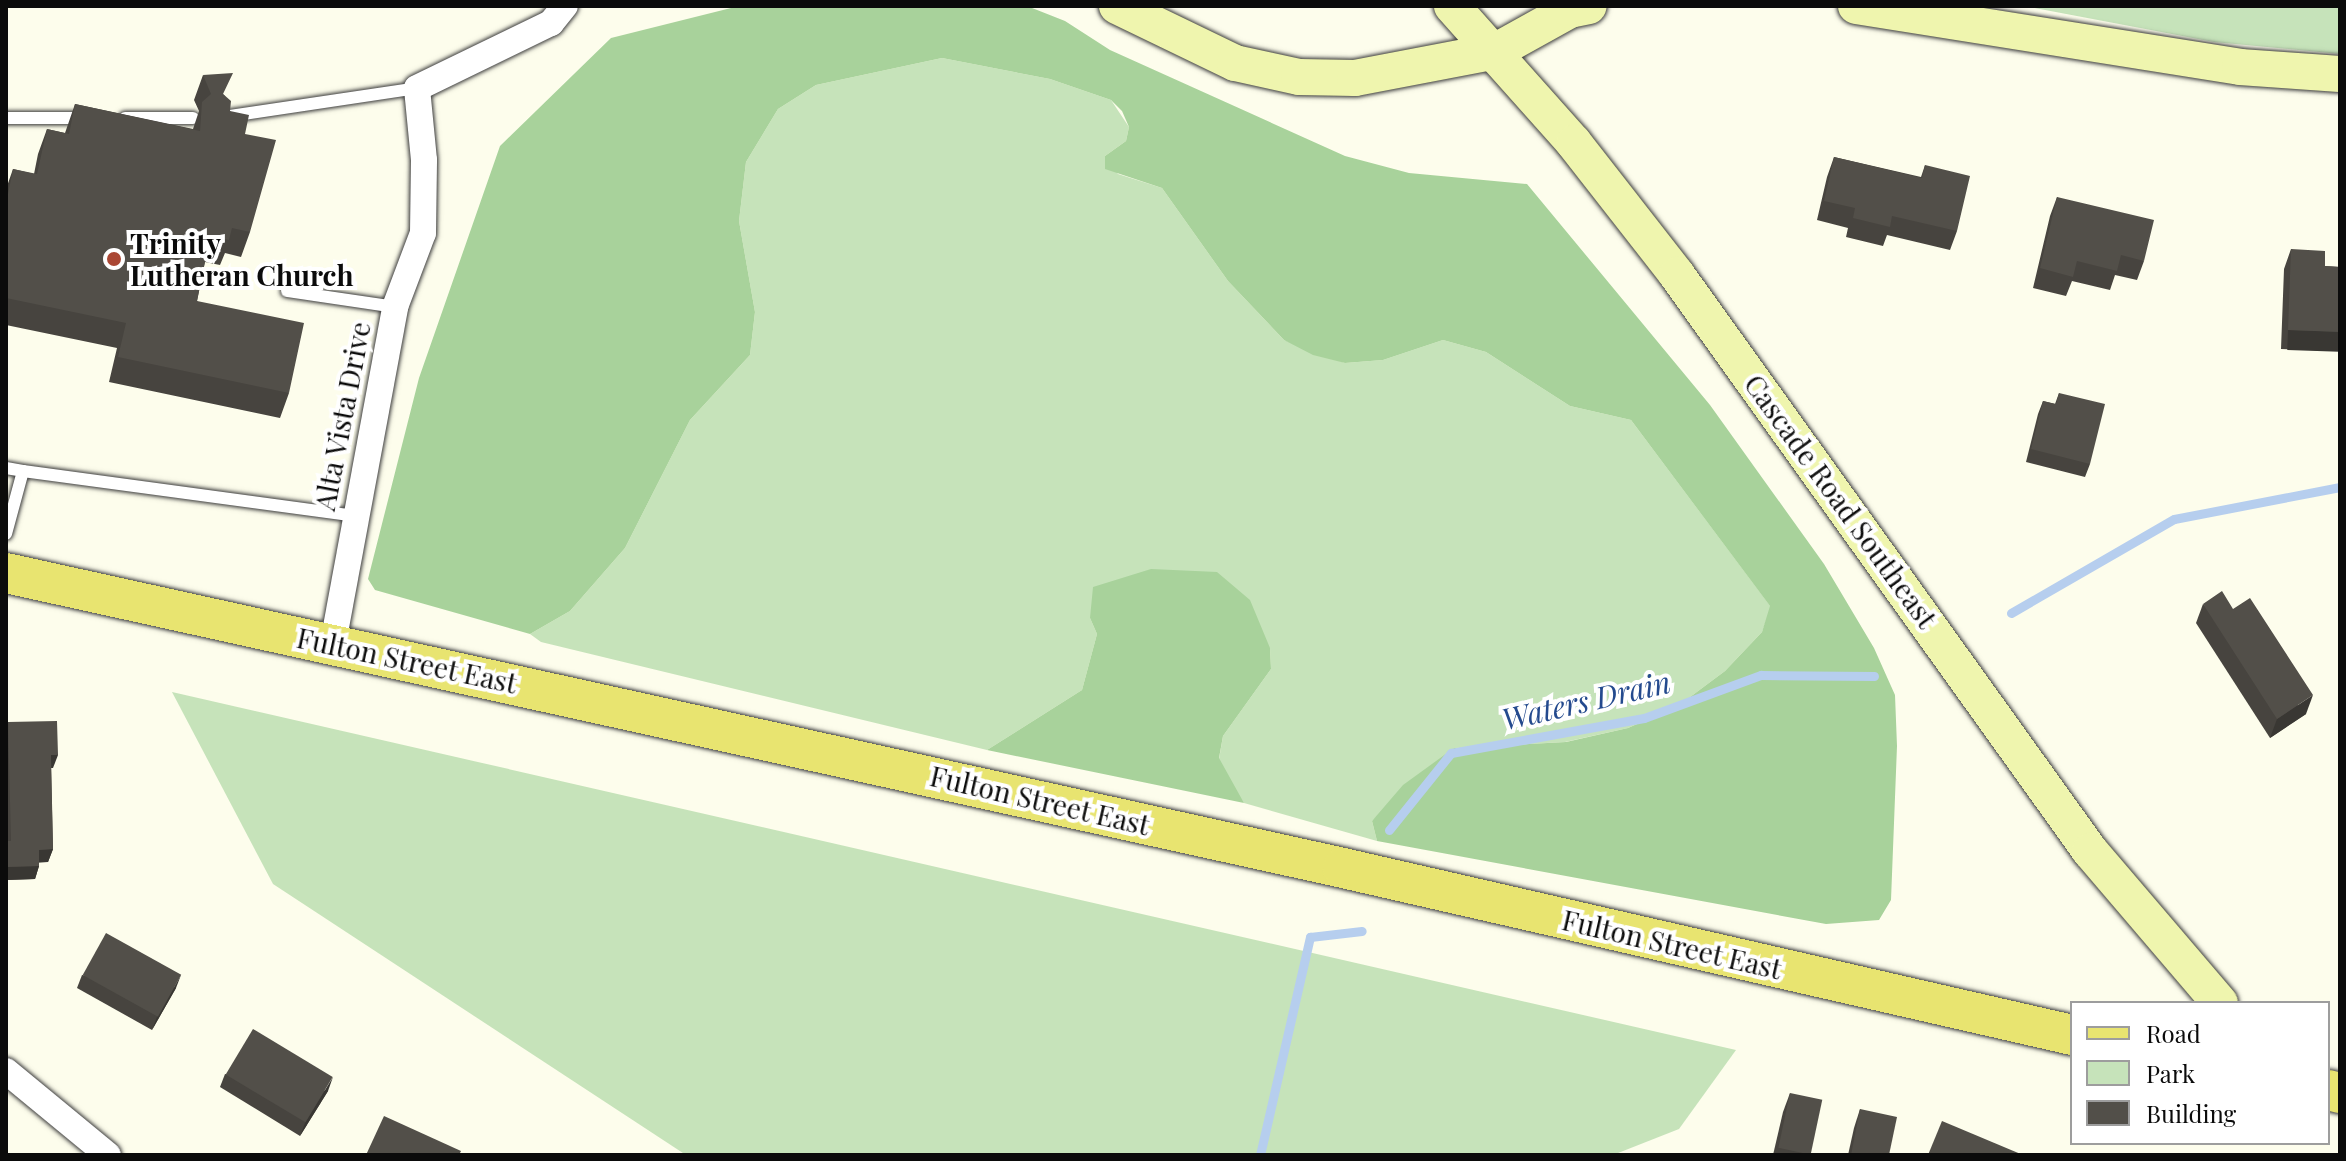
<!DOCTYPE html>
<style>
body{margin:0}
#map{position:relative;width:2346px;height:1161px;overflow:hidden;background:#fdfdec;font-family:"Playfair Display",serif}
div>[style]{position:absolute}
.green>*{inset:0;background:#c6e3ba}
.forest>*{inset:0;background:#a8d29b}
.stream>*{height:9px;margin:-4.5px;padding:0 4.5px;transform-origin:4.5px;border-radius:4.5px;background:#b6ceee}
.roads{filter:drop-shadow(0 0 2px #3e3e3e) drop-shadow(0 0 2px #3e3e3e)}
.lane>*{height:12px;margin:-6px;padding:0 6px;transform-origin:6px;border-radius:6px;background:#fff}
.street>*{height:26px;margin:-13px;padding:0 13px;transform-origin:13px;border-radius:13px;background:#fff}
.secondary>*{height:36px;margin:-18px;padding:0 18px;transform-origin:18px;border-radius:18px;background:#eff5ae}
.primary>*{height:40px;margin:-20px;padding:0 20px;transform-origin:20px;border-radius:20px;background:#e8e470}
.wall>*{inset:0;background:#47443f}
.shaded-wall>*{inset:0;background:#393733;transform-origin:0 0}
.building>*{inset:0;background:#524f49;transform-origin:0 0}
.dots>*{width:22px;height:22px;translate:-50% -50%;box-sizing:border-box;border:4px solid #fff;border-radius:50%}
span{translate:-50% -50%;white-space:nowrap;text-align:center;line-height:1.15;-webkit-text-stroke:8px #fff;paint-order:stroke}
.poi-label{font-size:28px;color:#0b0b0b;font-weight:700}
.left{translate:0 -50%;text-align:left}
.street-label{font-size:28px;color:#0b0b0b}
.water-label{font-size:30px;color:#244a8e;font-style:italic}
.frame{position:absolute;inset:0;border:8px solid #0b0b0b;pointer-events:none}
.legend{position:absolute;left:2070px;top:1001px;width:260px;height:144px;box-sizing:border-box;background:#fff;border:2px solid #9d9d9d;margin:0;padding:10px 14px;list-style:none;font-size:24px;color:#0b0b0b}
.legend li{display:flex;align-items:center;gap:16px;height:40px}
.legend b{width:40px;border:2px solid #9d9d9d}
</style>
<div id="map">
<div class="green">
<div style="clip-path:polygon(2024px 6px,2340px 6px,2340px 54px,2214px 42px)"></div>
<div style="clip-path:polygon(942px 58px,1050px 79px,1111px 100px,1129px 127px,1126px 141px,1105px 156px,1118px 174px,1162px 188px,1228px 281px,1284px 340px,1345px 363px,1383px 360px,1443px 340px,1486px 352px,1570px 406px,1631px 420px,1771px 607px,1762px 632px,1725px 671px,1678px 706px,1628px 728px,1565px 742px,1454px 748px,1372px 821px,1377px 841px,1244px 803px,1228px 781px,1219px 759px,1223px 736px,1271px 669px,1270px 648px,1090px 618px,1097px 634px,1082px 690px,987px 750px,541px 642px,530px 634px,570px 611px,625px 548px,690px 420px,750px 355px,755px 312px,739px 221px,746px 162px,778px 109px,816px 85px)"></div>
<div style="clip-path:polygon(172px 692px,1736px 1050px,1679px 1129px,1613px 1155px,686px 1155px,273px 884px)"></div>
</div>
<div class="forest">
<div style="clip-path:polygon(739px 6px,1027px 6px,1065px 21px,1110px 50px,1345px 156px,1409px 173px,1527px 184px,1710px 405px,1824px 564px,1874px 648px,1895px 695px,1897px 746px,1891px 900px,1879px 920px,1826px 924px,1377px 841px,1372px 821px,1403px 785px,1454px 748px,1566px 742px,1628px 728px,1678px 706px,1725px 671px,1762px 632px,1770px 606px,1631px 420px,1570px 406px,1486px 352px,1443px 340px,1383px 360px,1345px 363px,1313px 355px,1284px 340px,1228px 281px,1162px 188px,1105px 169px,1105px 156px,1126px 141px,1129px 127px,1122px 111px,1111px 100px,1050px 79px,942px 58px,816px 85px,778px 109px,746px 162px,739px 221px,755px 312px,750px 355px,690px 420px,625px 548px,570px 611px,530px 634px,375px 590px,368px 579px,419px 378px,500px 146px,611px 38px)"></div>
<div style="clip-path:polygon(1151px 569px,1217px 572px,1250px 600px,1270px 648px,1271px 669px,1223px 736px,1219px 758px,1244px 803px,987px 750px,1082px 690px,1097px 634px,1090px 618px,1093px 587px)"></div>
</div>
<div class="stream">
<div style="left:2011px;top:613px;width:188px;rotate:-30deg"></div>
<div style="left:2174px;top:519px;width:169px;rotate:-10.9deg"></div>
<div style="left:1389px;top:830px;width:99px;rotate:-51.2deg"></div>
<div style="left:1451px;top:753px;width:196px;rotate:-10.3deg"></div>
<div style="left:1644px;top:718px;width:125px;rotate:-20.2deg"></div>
<div style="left:1761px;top:675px;width:113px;rotate:0.5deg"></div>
<div style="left:1260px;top:1155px;width:224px;rotate:-77.1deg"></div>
<div style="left:1310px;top:937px;width:52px;rotate:-6.6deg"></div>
</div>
<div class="roads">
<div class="lane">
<div style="left:230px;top:116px;width:189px;rotate:-8.5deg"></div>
<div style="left:6px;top:118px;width:77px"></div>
<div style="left:125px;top:118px;width:68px"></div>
<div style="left:287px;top:291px;width:109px;rotate:8.4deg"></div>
<div style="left:6px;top:468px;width:17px;rotate:10deg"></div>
<div style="left:23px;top:471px;width:65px;rotate:105.1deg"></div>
<div style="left:23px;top:471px;width:335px;rotate:7.7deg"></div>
</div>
<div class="street">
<div style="left:333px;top:643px;width:342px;rotate:-79.5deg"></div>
<div style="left:395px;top:307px;width:79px;rotate:-69.3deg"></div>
<div style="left:423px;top:233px;width:73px;rotate:-89.2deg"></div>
<div style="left:424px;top:160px;width:72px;rotate:-95.6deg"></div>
<div style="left:417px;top:88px;width:149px;rotate:-25.9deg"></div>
<div style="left:551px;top:23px;width:22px;rotate:-51deg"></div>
<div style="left:6px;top:1071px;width:132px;rotate:39.5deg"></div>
</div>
<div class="secondary">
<div style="left:1117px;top:6px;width:131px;rotate:25.8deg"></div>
<div style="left:1235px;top:63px;width:66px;rotate:12.3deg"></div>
<div style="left:1299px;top:77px;width:56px;rotate:1deg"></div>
<div style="left:1355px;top:78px;width:144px;rotate:-10.8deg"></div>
<div style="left:1496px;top:51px;width:85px;rotate:-29deg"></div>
<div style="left:1570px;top:10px;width:19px;rotate:-12deg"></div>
<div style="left:1452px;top:6px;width:183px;rotate:48.3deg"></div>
<div style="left:1574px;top:143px;width:167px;rotate:52deg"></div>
<div style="left:1677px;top:275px;width:709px;rotate:54.36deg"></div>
<div style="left:2090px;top:851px;width:200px;rotate:49.5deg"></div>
<div style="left:1856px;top:6px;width:389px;rotate:9deg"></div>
<div style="left:2240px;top:67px;width:100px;rotate:4deg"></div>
</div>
<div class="primary">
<div style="left:6px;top:573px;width:1369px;rotate:12.44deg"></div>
<div style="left:1343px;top:868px;width:748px;rotate:12.9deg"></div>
<div style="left:2328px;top:1090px;width:12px;rotate:14deg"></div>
</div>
</div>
<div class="wall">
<div style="clip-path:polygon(203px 75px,225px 96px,230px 111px,245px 134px,250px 232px,241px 257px,225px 253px,220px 265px,205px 262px,197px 301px,289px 393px,280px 418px,109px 382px,117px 348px,6px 325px,6px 189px,13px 169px,34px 174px,38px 154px,47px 129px,65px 133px,75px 104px,193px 129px,199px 111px,194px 100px)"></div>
<div style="clip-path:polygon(1834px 157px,1921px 177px,1925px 165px,1957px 231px,1950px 250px,1887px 235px,1883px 246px,1846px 237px,1848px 228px,1817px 220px,1827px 177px)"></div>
<div style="clip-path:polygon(2057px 197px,2144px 261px,2137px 280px,2115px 275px,2110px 290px,2072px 281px,2066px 296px,2033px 288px,2050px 216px)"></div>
<div style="clip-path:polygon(2291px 249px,2325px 266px,2340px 267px,2340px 351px,2281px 349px,2284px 269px)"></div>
<div style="clip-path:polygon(2059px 393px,2090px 464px,2085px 477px,2026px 462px,2038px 414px,2043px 401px,2055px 404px)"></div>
<div style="clip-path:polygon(2203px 604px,2306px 714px,2270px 738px,2196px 623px)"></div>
<div style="clip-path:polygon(8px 722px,53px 768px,51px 768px,53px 849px,48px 862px,39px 862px,39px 866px,35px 879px,6px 880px,6px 728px)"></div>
<div style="clip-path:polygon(82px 975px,176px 988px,152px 1030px,77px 988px)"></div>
<div style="clip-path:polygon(225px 1074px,328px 1091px,300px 1136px,220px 1087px)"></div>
<div style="clip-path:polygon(1790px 1093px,1807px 1155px,1773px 1155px,1783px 1112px)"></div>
<div style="clip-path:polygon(1860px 1109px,1889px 1155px,1848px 1155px,1854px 1128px)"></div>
</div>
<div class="shaded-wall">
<div style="left:2288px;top:330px;width:52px;height:20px;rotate:2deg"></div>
<div style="clip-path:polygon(2313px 695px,2306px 714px,2270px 738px,2277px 719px)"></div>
<div style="clip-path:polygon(51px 755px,58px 755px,53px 768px,46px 768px)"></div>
<div style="clip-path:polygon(53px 849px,48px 862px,34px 863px,39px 850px)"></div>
<div style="clip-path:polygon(39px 866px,35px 879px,6px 880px,6px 867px)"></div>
<div style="clip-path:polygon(181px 975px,176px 988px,152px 1030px,157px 1017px)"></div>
<div style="clip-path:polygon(333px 1077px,328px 1091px,300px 1136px,305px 1123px)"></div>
</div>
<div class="building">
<div style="clip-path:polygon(233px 73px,223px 94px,231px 101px,230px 111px,249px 115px,245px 134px,276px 140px,250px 232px,232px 228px,229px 240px,210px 236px,197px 301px,304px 323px,289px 393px,118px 357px,126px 323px,6px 298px,6px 204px,13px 169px,37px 174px,47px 129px,69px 134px,75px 104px,200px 131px,202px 102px,211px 94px,203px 75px)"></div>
<div style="clip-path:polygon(1834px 157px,1922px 178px,1925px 165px,1970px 176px,1957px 231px,1892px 216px,1890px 227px,1853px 218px,1855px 208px,1824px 201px)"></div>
<div style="clip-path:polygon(2057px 197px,2154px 220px,2144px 261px,2121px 255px,2117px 271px,2077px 261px,2073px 277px,2040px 268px)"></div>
<div style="clip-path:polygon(2291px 249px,2325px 251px,2325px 266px,2340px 267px,2340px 332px,2288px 330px)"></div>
<div style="clip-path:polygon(2059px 393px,2105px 404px,2090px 464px,2031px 449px,2043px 401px,2056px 404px)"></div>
<div style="clip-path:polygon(2222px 591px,2233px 609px,2250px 598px,2313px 695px,2277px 719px,2203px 604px)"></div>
<div style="clip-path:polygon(57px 721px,58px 755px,51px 755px,53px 849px,39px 850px,39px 866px,6px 867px,6px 841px,11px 841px,8px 722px)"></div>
<div style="left:106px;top:933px;width:86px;height:48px;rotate:29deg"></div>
<div style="left:253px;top:1029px;width:93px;height:53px;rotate:31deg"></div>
<div style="left:1790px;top:1093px;width:33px;height:56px;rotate:12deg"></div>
<div style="clip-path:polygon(1860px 1109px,1897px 1117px,1889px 1155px,1851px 1155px)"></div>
<div style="clip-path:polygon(384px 1116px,461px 1151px,459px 1155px,366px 1155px)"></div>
<div style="clip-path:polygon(1942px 1121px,2023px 1155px,1928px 1155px)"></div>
</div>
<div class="dots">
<div style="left:114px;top:259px;background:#aa4734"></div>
</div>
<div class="poi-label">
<span class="left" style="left:130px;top:259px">Trinity<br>Lutheran Church</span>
</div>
<div class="street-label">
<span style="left:342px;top:416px;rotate:-79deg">Alta Vista Drive</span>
<span style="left:1841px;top:501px;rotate:54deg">Cascade Road Southeast</span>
<span style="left:407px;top:660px;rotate:12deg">Fulton Street East</span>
<span style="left:1040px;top:800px;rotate:13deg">Fulton Street East</span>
<span style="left:1672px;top:944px;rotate:13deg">Fulton Street East</span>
</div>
<div class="water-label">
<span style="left:1586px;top:700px;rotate:-13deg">Waters Drain</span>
</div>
<div class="frame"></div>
<ul class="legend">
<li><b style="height:10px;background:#e8e470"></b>Road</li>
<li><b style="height:22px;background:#c6e3ba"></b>Park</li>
<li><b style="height:22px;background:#524f49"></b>Building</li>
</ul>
</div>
